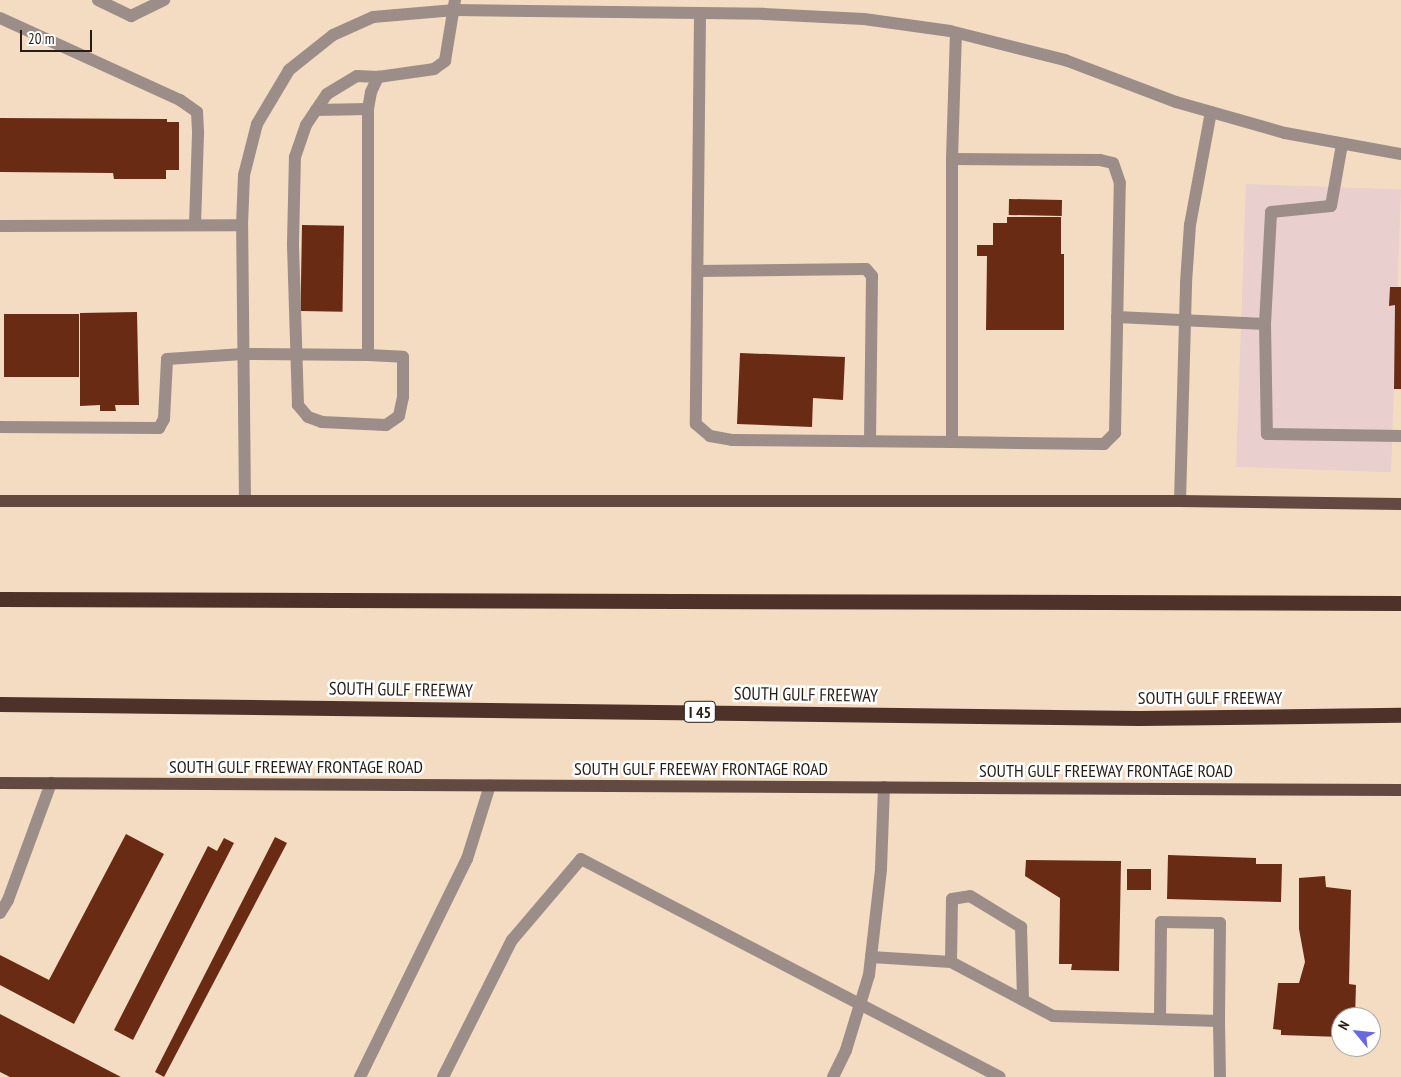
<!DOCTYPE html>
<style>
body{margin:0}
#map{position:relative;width:1401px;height:1077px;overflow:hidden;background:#f3dcc2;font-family:"PT Sans Narrow",sans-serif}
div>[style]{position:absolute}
.commercial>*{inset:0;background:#e9cfce;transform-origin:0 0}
.building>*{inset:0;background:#692b14;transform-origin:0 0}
.minor>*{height:12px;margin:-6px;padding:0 6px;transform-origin:6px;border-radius:6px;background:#9c8d88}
.major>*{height:12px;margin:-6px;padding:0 6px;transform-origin:6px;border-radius:6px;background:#624a42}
.highway>*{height:15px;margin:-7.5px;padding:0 7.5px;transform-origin:7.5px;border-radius:7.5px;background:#4e322a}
span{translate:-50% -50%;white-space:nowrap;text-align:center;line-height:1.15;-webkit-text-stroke:5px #fff;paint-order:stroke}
.shield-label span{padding:1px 4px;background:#fff;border:1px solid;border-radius:4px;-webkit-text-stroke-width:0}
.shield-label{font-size:16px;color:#261e15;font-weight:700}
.street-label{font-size:18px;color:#261e15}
.north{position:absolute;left:1331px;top:1007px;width:50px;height:50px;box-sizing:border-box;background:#fff;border:1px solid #a8a5a1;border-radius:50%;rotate:298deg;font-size:14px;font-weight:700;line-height:20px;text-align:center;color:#261e15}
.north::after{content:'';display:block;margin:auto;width:18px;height:22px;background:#6968e2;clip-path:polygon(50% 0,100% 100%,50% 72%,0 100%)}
.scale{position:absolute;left:20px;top:30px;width:72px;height:22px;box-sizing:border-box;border:2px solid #261e15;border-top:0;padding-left:6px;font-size:15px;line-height:18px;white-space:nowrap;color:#261e15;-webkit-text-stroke:4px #fff;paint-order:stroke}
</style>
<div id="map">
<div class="commercial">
<div style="left:1246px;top:184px;width:155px;height:283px;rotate:2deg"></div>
</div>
<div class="building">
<div style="clip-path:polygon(0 118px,167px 119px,167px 122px,179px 122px,179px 170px,166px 170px,166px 179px,114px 179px,113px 173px,0 172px)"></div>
<div style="left:1009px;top:199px;width:53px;height:16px;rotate:1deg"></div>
<div style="clip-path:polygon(1007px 217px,1061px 217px,1061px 254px,1064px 254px,1064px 330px,986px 330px,987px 256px,977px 256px,977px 245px,993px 245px,993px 223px,1007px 223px)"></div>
<div style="left:302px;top:225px;width:42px;height:86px;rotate:1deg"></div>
<div style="clip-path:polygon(1390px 287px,1401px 287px,1401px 389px,1394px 389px,1395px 305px,1389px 306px)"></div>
<div style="clip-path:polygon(137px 312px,139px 405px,115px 405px,116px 411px,100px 411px,100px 405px,80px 406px,80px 313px)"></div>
<div style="left:79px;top:314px;width:63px;height:75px;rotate:90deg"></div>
<div style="clip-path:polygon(740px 353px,845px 357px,843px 400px,813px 398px,812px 427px,737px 424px)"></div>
<div style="clip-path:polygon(126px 834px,164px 854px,74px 1024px,0 985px,0 955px,49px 980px)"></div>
<div style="clip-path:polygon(275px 837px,287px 843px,164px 1077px,155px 1072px)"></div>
<div style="clip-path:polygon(224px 838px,234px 843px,133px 1040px,114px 1030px,208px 846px,217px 851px)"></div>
<div style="clip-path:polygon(1168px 855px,1256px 858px,1256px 864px,1282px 864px,1281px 902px,1167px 899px)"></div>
<div style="clip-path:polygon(1026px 860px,1121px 861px,1119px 971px,1071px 970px,1072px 964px,1059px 964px,1060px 898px,1025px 876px)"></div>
<div style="left:1127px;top:869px;width:24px;height:21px"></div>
<div style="clip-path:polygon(1325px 876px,1326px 887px,1351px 890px,1349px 984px,1356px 985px,1355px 1017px,1341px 1017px,1341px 1037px,1281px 1035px,1281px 1030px,1273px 1029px,1278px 983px,1299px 983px,1305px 962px,1299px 929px,1299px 878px)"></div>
<div style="clip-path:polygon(0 1014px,121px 1077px,10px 1077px,0 1072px)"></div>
</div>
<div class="minor">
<div style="left:98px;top:0;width:37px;rotate:26deg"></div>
<div style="left:131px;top:16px;width:37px;rotate:-26deg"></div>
<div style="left:700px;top:14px;width:410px;rotate:90.6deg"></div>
<div style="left:696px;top:424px;width:18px;rotate:41deg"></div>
<div style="left:710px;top:436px;width:22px;rotate:10deg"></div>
<div style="left:732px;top:440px;width:220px;rotate:0.5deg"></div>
<div style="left:952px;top:442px;width:152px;rotate:0.8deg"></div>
<div style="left:1104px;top:444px;width:16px;rotate:-45deg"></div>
<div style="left:1115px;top:433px;width:250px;rotate:-88.9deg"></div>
<div style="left:1120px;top:183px;width:21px;rotate:-109deg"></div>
<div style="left:1113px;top:163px;width:13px;rotate:-167deg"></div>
<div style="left:1100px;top:160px;width:148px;rotate:-179.6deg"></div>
<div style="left:952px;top:159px;width:283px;rotate:90deg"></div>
<div style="left:0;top:18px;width:198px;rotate:24.5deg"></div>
<div style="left:180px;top:100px;width:21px;rotate:35deg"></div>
<div style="left:197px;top:112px;width:22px;rotate:87deg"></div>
<div style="left:198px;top:134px;width:91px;rotate:91.9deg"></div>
<div style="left:316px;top:110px;width:52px;rotate:-1.1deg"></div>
<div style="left:952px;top:159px;width:126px;rotate:-88.2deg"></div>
<div style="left:0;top:226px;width:242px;rotate:-0.2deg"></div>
<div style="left:698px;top:271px;width:168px;rotate:-0.7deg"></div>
<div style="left:866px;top:269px;width:9px;rotate:49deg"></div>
<div style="left:872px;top:276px;width:165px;rotate:90.7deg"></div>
<div style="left:1117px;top:317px;width:148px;rotate:2.7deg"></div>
<div style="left:1265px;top:324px;width:110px;rotate:89deg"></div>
<div style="left:1267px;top:434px;width:134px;rotate:0.9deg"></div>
<div style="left:1265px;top:324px;width:112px;rotate:-86.9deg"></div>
<div style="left:1271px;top:212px;width:60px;rotate:-5.7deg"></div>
<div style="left:1331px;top:206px;width:63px;rotate:-79.9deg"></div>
<div style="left:368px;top:355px;width:35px;rotate:3deg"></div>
<div style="left:403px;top:357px;width:40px;rotate:90deg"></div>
<div style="left:403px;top:397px;width:19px;rotate:102deg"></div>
<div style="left:399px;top:416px;width:16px;rotate:145deg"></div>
<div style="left:386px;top:425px;width:64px;rotate:-177.3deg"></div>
<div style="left:322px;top:422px;width:15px;rotate:-160deg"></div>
<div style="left:308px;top:417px;width:16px;rotate:-130deg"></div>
<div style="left:298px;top:405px;width:162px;rotate:-91.8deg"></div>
<div style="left:293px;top:243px;width:86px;rotate:-88.7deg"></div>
<div style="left:295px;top:157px;width:34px;rotate:-71deg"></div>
<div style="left:306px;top:125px;width:37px;rotate:-56deg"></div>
<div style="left:327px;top:94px;width:35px;rotate:-31deg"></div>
<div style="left:357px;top:76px;width:21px;rotate:3deg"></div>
<div style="left:0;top:427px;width:159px;rotate:0.4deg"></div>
<div style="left:159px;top:428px;width:10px;rotate:-61deg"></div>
<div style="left:164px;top:419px;width:60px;rotate:-87.1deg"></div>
<div style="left:167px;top:359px;width:76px;rotate:-3.8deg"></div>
<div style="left:243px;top:354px;width:125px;rotate:0.5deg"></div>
<div style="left:368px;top:355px;width:246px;rotate:-90deg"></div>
<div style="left:368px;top:109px;width:17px;rotate:-80deg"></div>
<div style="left:371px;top:92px;width:17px;rotate:-65deg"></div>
<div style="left:378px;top:77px;width:57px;rotate:-8.1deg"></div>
<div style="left:434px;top:69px;width:14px;rotate:-36deg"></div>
<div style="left:445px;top:61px;width:62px;rotate:-80.7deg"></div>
<div style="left:245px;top:501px;width:276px;rotate:-90.6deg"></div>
<div style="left:242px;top:225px;width:50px;rotate:-87.7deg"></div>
<div style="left:244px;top:175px;width:53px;rotate:-75.7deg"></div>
<div style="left:257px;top:124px;width:63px;rotate:-59.3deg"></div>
<div style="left:289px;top:70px;width:56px;rotate:-38.5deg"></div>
<div style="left:333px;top:35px;width:44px;rotate:-24.2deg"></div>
<div style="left:373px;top:17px;width:82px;rotate:-4.9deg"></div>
<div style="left:455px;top:10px;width:309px;rotate:0.7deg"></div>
<div style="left:764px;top:14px;width:100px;rotate:2.9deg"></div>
<div style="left:864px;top:19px;width:87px;rotate:7.9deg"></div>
<div style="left:950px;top:31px;width:119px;rotate:14.2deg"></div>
<div style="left:1065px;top:60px;width:119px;rotate:20.7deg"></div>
<div style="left:1176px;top:102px;width:113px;rotate:15.9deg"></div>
<div style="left:1285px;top:133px;width:118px;rotate:10.3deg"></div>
<div style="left:1180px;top:501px;width:218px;rotate:-88.4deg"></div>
<div style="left:1186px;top:283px;width:58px;rotate:-86.1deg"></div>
<div style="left:1190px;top:225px;width:115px;rotate:-79.5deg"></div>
<div style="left:0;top:913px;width:15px;rotate:-58deg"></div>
<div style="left:8px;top:900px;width:125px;rotate:-69.8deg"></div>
<div style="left:871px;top:957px;width:80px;rotate:3.6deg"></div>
<div style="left:951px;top:962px;width:115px;rotate:27.9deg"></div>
<div style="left:1053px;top:1016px;width:166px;rotate:1.7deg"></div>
<div style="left:1219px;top:1021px;width:56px;rotate:89deg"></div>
<div style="left:951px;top:962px;width:63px;rotate:-89.1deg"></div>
<div style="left:952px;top:899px;width:18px;rotate:-9deg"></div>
<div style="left:970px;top:896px;width:60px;rotate:31.3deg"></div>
<div style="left:1021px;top:927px;width:73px;rotate:88.4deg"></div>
<div style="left:1160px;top:1019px;width:97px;rotate:-89.4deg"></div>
<div style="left:1161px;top:922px;width:59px;rotate:1deg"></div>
<div style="left:1220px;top:923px;width:98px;rotate:90.6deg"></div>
<div style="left:360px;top:1077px;width:243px;rotate:-63.9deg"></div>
<div style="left:467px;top:859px;width:77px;rotate:-72.7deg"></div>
<div style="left:443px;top:1077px;width:153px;rotate:-63.3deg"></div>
<div style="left:512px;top:940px;width:106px;rotate:-49.6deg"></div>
<div style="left:581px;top:859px;width:472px;rotate:27.5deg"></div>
<div style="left:833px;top:1077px;width:30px;rotate:-64deg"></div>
<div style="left:846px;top:1050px;width:78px;rotate:-73deg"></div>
<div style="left:869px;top:975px;width:107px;rotate:-83.5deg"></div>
<div style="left:881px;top:869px;width:82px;rotate:-87.9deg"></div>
</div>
<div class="major">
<div style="left:0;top:501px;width:1180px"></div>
<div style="left:1180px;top:501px;width:221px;rotate:0.8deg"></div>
<div style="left:0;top:783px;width:1401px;rotate:0.29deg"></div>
</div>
<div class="highway">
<div style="left:0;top:599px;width:1401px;rotate:0.16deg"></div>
<div style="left:0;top:704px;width:1139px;rotate:0.7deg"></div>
<div style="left:1139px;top:718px;width:262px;rotate:-0.7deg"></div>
</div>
<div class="shield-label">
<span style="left:700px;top:712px">I 45</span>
</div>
<div class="street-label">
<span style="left:401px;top:690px;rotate:1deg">SOUTH GULF FREEWAY</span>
<span style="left:806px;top:695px;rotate:1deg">SOUTH GULF FREEWAY</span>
<span style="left:1210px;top:698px">SOUTH GULF FREEWAY</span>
<span style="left:296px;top:767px">SOUTH GULF FREEWAY FRONTAGE ROAD</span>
<span style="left:701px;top:769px">SOUTH GULF FREEWAY FRONTAGE ROAD</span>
<span style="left:1106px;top:771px">SOUTH GULF FREEWAY FRONTAGE ROAD</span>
</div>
<div class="north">N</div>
<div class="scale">20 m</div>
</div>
